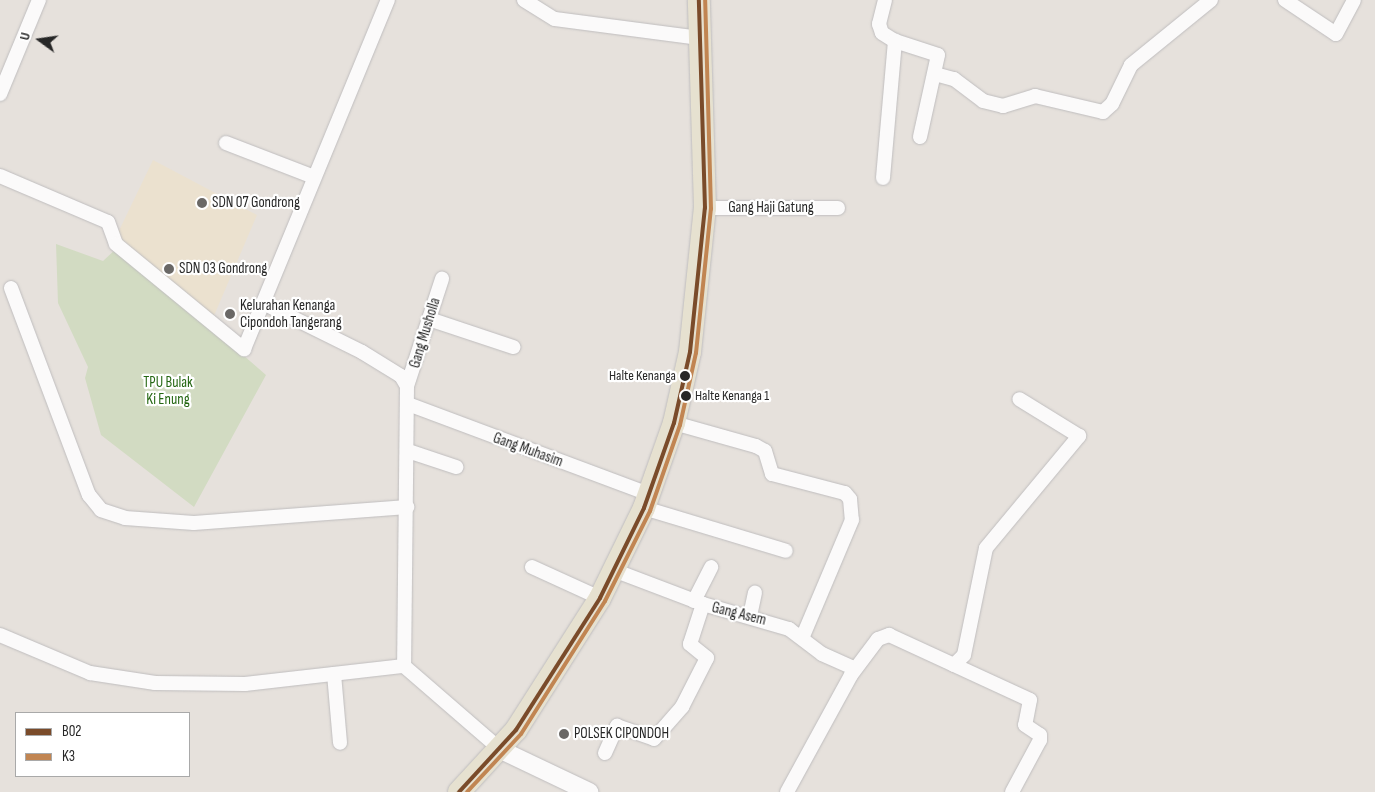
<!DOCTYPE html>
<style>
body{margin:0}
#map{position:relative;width:1375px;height:792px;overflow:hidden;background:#e6e1dc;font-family:"Sofia Sans Condensed",sans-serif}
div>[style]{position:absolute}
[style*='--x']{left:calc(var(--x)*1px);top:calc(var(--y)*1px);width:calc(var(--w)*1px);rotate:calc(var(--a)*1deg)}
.education>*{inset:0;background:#ebe1cf}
.cemetery>*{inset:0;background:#d2dbc2}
.roads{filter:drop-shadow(0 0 1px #bfbdbe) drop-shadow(0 0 1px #bfbdbe)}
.minor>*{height:14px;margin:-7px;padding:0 7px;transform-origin:7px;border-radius:7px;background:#fbfafa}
.tertiary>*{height:18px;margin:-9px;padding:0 9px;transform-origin:9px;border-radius:9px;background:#fbfafa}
.primary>*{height:22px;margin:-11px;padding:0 11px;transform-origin:11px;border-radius:11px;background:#e6e1d0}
.bus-1>*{height:4px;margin:-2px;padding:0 2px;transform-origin:2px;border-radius:2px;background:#7a4b2a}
.bus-2>*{height:4px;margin:-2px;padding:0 2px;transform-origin:2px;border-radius:2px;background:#c18552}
.dots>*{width:14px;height:14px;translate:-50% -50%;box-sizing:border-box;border:2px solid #fff;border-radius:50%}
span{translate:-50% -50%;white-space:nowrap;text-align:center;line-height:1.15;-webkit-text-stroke:4.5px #fff;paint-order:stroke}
.bus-label{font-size:14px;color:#272727}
.right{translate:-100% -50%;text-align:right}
.left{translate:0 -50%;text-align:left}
.poi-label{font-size:15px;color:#272727}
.street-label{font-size:15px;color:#272727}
.park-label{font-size:15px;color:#256713}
.legend{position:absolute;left:15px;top:712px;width:175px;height:65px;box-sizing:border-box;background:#fff;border:1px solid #a9a9a9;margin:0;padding:6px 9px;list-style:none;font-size:15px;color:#272727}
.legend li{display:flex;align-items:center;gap:10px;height:25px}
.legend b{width:25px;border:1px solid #a9a9a9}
.north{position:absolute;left:15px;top:15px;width:50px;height:50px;-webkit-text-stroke:4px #fff;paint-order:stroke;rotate:284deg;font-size:14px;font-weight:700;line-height:20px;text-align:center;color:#272727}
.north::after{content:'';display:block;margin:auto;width:18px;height:22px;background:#272727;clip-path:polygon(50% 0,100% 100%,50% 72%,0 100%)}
</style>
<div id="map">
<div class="education">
<i style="clip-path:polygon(153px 160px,257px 215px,213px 318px,114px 241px)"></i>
</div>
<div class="cemetery">
<i style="clip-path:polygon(56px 244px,103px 261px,118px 247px,266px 375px,194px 507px,101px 435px,85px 378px,88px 367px,58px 303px)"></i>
</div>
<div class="roads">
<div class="minor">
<i style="--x:524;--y:0;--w:36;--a:32"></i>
<i style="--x:555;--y:19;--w:146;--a:7.5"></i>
<i style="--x:885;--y:0;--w:25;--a:104"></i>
<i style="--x:879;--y:24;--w:9;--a:72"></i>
<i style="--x:882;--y:33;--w:15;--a:32"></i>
<i style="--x:895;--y:41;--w:45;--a:18"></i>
<i style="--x:938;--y:55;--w:84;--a:102.4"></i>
<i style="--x:1285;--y:0;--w:61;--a:33.7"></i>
<i style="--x:1336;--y:34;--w:38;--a:-62"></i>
<i style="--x:935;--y:74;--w:20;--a:15"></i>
<i style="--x:954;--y:79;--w:36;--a:37"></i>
<i style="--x:983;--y:101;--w:21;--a:14"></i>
<i style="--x:1003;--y:106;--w:34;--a:-17"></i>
<i style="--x:1035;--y:96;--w:70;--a:13.2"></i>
<i style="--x:1103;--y:112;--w:12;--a:-42"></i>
<i style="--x:1112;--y:104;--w:43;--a:-64"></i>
<i style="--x:1131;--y:65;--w:103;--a:-39.1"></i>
<i style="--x:0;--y:94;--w:102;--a:-67.5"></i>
<i style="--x:226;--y:143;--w:94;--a:21.1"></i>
<i style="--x:0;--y:176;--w:117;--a:23.1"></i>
<i style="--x:108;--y:222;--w:23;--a:70"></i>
<i style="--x:116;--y:244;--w:166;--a:39.4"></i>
<i style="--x:244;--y:349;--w:378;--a:-67.6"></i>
<i style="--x:883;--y:178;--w:138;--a:-85"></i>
<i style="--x:705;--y:208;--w:133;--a:0"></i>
<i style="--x:11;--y:288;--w:221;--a:69.4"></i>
<i style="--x:89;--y:495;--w:19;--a:51"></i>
<i style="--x:101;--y:510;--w:25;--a:18"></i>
<i style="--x:125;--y:518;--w:69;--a:4.1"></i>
<i style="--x:194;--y:523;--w:214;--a:-4.3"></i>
<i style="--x:263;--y:303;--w:110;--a:26.3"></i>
<i style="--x:362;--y:352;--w:46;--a:31.6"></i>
<i style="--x:401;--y:376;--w:12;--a:59"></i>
<i style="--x:407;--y:386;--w:280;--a:90.6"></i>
<i style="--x:429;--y:319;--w:89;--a:18.4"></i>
<i style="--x:407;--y:386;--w:113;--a:-71.9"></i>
<i style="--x:408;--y:404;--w:257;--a:20.5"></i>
<i style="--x:674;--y:423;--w:85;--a:15.7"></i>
<i style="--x:756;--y:446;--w:10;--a:29"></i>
<i style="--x:765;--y:451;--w:24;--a:73"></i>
<i style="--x:772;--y:474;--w:75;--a:14.6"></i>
<i style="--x:845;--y:493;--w:8;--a:50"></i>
<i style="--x:850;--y:499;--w:21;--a:85"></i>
<i style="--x:852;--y:520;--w:126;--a:112.9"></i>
<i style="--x:408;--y:451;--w:51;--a:18.4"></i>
<i style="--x:644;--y:508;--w:148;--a:16.8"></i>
<i style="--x:532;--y:567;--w:75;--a:24.5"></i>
<i style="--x:616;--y:571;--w:93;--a:20.8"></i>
<i style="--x:703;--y:604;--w:90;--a:16.2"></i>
<i style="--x:789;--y:629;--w:41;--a:37.1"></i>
<i style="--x:822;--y:654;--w:36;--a:24"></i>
<i style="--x:694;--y:601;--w:38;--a:-63"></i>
<i style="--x:750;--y:616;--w:24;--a:-78"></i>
<i style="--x:0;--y:635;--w:98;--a:22.9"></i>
<i style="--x:90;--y:673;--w:66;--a:8.7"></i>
<i style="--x:155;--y:683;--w:90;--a:0.6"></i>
<i style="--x:245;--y:684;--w:160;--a:-6.5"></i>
<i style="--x:404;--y:666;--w:128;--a:40.9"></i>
<i style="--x:954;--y:665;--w:14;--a:-45"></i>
<i style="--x:964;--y:655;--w:109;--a:-78.4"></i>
<i style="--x:986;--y:548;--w:146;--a:-50.3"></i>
<i style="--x:1079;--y:436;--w:70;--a:-148.3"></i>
<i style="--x:334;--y:674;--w:69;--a:85"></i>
<i style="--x:605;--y:753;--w:30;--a:-66"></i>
<i style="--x:617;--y:726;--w:39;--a:19"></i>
<i style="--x:654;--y:739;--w:43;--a:-48.8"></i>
<i style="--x:682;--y:707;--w:55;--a:-63"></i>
<i style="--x:707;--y:658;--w:22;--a:-141"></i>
<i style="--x:690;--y:644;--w:42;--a:-72"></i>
<i style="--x:787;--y:792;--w:133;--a:-61.3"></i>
<i style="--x:851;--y:675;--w:45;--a:-53.1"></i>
<i style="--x:878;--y:639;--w:12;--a:-20"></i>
<i style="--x:889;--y:635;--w:155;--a:24.7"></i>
<i style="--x:1030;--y:700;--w:25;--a:101"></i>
<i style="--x:1025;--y:725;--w:18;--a:34"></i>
<i style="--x:1040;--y:735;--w:5;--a:90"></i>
<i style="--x:1040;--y:740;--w:59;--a:118.3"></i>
</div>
<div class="tertiary">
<i style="--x:501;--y:750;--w:98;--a:25.5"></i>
</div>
<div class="primary">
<i style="--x:459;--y:792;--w:84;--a:-47.4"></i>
<i style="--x:516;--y:730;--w:156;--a:-57.5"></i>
<i style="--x:600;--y:598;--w:100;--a:-63.9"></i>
<i style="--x:644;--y:508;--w:90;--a:-70.6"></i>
<i style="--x:674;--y:423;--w:73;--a:-77.3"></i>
<i style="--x:690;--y:352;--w:145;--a:-84.1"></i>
<i style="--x:705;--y:208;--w:208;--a:-91.7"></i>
</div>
</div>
<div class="bus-1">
<i style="--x:459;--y:792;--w:84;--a:-47.4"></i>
<i style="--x:516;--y:730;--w:156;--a:-57.5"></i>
<i style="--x:600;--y:598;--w:100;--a:-63.9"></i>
<i style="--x:644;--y:508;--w:90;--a:-70.6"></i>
<i style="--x:674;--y:423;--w:73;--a:-77.3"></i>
<i style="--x:690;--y:352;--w:145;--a:-84.1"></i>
<i style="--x:705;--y:208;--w:208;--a:-91.7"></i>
</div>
<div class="bus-2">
<i style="--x:467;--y:792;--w:79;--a:-47"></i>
<i style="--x:521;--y:734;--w:157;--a:-57.7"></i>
<i style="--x:605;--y:601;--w:101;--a:-63.4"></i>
<i style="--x:650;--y:511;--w:91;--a:-70.8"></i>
<i style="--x:680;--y:425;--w:74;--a:-77.5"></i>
<i style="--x:696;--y:353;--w:145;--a:-84.1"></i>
<i style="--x:711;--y:209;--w:209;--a:-91.6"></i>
</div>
<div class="dots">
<i style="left:202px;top:203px;background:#6a6866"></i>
<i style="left:169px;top:269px;background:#6a6866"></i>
<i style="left:230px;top:314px;background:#6a6866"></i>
<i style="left:685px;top:376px;background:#272727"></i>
<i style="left:686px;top:396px;background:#272727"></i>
<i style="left:564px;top:734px;background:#6a6866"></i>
</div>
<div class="bus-label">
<span class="right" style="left:676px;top:376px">Halte Kenanga</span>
<span class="left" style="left:695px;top:396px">Halte Kenanga 1</span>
</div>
<div class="poi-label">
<span class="left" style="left:212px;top:203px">SDN 07 Gondrong</span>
<span class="left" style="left:179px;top:269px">SDN 03 Gondrong</span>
<span class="left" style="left:240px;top:314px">Kelurahan Kenanga<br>Cipondoh Tangerang</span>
<span class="left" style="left:574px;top:734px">POLSEK CIPONDOH</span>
</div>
<div class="street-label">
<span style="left:771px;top:208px">Gang Haji Gatung</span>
<span style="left:425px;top:333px;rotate:-73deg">Gang Musholla</span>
<span style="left:528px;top:450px;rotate:20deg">Gang Muhasim</span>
<span style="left:739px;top:614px;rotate:14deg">Gang Asem</span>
</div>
<div class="park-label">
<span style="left:168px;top:391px">TPU Bulak<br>Ki Enung</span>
</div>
<ul class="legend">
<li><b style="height:6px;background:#7a4b2a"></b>B02</li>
<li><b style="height:6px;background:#c18552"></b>K3</li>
</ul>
<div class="north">U</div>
</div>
